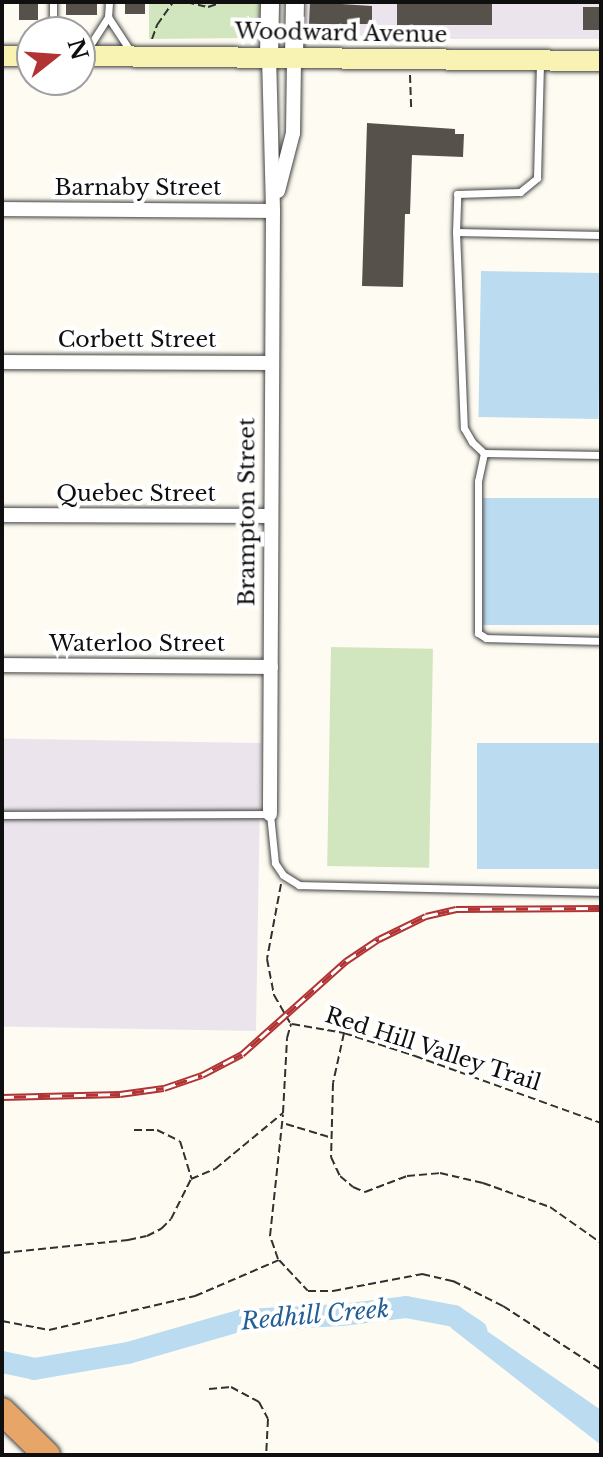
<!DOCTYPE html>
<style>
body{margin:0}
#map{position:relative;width:603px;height:1457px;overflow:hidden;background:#fefcf2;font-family:"Libre Baskerville",serif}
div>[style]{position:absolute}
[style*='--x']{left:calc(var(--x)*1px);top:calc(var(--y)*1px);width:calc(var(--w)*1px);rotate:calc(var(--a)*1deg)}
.industrial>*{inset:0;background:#ece4ec;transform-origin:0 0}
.green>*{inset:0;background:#d1e6be;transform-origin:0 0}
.water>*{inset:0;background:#bbdbf1;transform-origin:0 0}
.river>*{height:22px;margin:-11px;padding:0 11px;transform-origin:11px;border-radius:11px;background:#bbdbf1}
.building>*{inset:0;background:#57514c;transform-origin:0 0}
.path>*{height:2px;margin-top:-1px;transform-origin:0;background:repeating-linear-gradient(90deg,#313131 0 8px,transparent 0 12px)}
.roads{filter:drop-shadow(0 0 2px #424242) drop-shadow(0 0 2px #424242)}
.service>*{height:7px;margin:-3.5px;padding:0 3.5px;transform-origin:3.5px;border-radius:3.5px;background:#fff}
.minor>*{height:14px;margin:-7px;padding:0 7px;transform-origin:7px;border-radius:7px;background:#fff}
.tertiary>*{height:18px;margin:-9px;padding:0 9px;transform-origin:9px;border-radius:9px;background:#fff}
.secondary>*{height:20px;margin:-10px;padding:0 10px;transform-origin:10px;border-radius:10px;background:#f8f3b3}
.motorway>*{height:26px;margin:-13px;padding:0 13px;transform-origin:13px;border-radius:13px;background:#e7a667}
.rail>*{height:7px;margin-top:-3.5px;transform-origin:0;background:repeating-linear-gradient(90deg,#fff 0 12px,#b23334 0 24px);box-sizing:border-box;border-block:2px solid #b23334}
span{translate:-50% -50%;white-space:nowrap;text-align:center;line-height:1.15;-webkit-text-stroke:8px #fff;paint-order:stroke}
.street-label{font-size:22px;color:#0f0f0f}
.water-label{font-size:24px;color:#235f96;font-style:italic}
.frame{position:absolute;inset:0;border:4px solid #0f0f0f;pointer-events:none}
.north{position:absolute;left:16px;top:16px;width:80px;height:80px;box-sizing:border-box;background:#fff;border:2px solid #9f9f9f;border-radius:50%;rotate:73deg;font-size:22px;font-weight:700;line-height:32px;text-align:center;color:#0f0f0f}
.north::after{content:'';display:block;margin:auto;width:28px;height:36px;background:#b23334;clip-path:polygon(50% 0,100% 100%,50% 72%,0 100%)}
</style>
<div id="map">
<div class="industrial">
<i style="left:306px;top:2px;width:295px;height:37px"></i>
<i style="left:261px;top:743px;width:288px;height:259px;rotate:91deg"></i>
</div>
<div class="green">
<i style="clip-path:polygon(149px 2px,262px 2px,262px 31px,253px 38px,149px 39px)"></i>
<i style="left:331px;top:647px;width:102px;height:219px;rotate:1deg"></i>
</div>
<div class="water">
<i style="left:481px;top:271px;width:120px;height:146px;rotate:1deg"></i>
<i style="left:601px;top:498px;width:127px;height:118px;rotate:90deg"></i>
<i style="left:477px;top:743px;width:124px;height:126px"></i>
<i style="clip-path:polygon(455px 1309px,601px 1410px,601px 1445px,451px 1328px)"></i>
</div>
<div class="river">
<i style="--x:2;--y:1362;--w:33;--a:12"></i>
<i style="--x:34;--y:1369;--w:95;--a:-9.7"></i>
<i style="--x:128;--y:1353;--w:119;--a:-16.1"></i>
<i style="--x:242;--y:1320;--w:100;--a:-2.9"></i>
<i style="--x:342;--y:1315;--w:64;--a:-7.1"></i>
<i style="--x:406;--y:1307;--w:49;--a:10.6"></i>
<i style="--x:454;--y:1316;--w:27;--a:34"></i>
</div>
<div class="building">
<i style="left:19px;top:2px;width:19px;height:18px"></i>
<i style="left:66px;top:2px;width:31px;height:13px"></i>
<i style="left:125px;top:2px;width:20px;height:12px"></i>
<i style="clip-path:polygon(310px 2px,372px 6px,372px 24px,309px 24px)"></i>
<i style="left:397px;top:2px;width:95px;height:23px"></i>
<i style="left:583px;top:7px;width:18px;height:23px"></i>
<i style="clip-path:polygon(367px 123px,455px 129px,455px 134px,464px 134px,463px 157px,412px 155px,410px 214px,405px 214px,403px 287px,362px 286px)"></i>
</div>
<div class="path">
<i style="--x:186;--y:2;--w:23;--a:13"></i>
<i style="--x:208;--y:7;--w:16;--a:-18"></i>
<i style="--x:152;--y:39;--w:15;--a:-70"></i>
<i style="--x:157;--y:25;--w:28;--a:-55"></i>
<i style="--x:410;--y:75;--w:36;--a:88"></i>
<i style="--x:281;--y:884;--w:76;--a:100.6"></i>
<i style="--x:267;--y:959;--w:37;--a:79"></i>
<i style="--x:274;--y:995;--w:32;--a:60"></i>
<i style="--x:292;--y:1024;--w:53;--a:9.8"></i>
<i style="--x:344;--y:1033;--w:75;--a:17.9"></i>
<i style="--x:415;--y:1056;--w:198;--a:19.8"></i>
<i style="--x:344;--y:1033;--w:51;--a:102.4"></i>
<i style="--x:333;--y:1083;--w:74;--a:91.5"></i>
<i style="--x:331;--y:1157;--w:21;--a:65"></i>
<i style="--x:340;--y:1176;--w:17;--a:40"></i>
<i style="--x:353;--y:1187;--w:13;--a:23"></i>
<i style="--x:365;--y:1192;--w:45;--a:-20.9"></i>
<i style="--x:407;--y:1176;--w:33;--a:-5"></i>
<i style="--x:440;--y:1173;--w:44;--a:13.1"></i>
<i style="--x:483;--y:1183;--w:71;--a:19.7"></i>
<i style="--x:550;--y:1207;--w:62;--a:35.2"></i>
<i style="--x:286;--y:1124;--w:45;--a:16.8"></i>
<i style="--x:134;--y:1130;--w:23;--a:0"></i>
<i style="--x:157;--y:1130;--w:25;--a:26"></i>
<i style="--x:180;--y:1141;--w:39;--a:73"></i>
<i style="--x:2;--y:1253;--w:127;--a:-5.9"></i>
<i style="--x:128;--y:1240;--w:19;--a:-12"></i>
<i style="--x:147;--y:1236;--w:16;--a:-27"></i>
<i style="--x:161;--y:1229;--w:14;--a:-45"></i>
<i style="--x:171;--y:1219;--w:45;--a:-63.4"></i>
<i style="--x:191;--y:1179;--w:26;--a:-23"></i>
<i style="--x:215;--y:1169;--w:88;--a:-39.5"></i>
<i style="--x:283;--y:1113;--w:75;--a:-86.9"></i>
<i style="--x:287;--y:1038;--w:15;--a:-74"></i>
<i style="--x:278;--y:1259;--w:24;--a:-109"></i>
<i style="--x:270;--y:1236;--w:122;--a:-83.9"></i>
<i style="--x:2;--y:1321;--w:48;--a:10.8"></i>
<i style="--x:49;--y:1330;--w:150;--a:-13.1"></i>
<i style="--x:195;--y:1296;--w:91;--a:-23.2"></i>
<i style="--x:279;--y:1260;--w:42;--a:46.9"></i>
<i style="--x:308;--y:1291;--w:25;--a:0"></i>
<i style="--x:333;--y:1291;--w:91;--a:-10.8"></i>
<i style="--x:422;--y:1274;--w:32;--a:13"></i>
<i style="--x:453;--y:1281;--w:56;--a:26.6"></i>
<i style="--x:503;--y:1306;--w:117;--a:33.1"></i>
<i style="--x:209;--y:1389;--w:22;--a:-5"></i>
<i style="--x:231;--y:1387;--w:32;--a:28"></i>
<i style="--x:259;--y:1402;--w:19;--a:62"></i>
<i style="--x:268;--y:1419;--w:36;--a:93"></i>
</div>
<div class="roads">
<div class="service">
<i style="--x:108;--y:17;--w:42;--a:56.7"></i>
<i style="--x:53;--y:32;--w:30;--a:-90"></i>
<i style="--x:85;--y:53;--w:43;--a:-57.4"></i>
<i style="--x:108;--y:17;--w:15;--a:-86"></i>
<i style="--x:456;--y:232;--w:38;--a:-88"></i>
<i style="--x:457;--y:194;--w:63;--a:-1.8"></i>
<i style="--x:520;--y:192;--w:22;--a:-39"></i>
<i style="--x:537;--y:178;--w:116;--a:-88.5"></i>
<i style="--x:601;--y:235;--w:145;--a:-178.8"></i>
<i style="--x:456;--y:232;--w:196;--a:87.7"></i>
<i style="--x:464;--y:428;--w:16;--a:60"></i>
<i style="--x:472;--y:442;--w:16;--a:43"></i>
<i style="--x:484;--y:453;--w:117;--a:1"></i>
<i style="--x:484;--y:453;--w:29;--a:102"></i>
<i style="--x:478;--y:481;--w:152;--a:90"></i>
<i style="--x:478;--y:633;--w:9;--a:32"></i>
<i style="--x:486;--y:638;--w:115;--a:1.5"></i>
<i style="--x:2;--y:815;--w:268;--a:-0.2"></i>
<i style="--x:270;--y:814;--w:49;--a:84.2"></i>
<i style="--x:275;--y:863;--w:14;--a:56"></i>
<i style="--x:283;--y:875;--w:19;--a:32"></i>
<i style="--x:299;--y:885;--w:302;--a:1.3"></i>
</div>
<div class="minor">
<i style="--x:269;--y:56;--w:155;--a:88.5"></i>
<i style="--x:273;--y:211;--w:603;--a:90.29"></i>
<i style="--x:278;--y:191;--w:60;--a:-75.5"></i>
<i style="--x:293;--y:133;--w:76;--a:-89.2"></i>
<i style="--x:2;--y:209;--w:271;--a:0.4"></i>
<i style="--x:2;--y:362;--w:269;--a:0.2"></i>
<i style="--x:2;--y:515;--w:269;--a:0.2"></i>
<i style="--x:2;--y:665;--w:269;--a:0.4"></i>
</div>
<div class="tertiary">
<i style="--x:269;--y:56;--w:54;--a:-88.9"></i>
<i style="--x:294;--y:57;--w:55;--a:-89"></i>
</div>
<div class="secondary">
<i style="--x:2;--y:56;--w:30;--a:0"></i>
<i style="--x:80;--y:56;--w:521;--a:0.55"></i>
</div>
<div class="motorway">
<i style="--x:2;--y:1411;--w:63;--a:44.4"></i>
</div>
</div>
<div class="rail">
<i style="--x:2;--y:1097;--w:118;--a:-1.5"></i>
<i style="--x:120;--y:1094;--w:44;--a:-7.8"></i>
<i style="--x:164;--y:1088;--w:40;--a:-18.9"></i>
<i style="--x:202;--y:1075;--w:45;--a:-27.7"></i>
<i style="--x:242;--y:1054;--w:140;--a:-41.8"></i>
<i style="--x:346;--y:961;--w:40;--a:-34"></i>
<i style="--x:379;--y:939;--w:52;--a:-26.1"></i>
<i style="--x:426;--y:916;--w:31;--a:-13"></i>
<i style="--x:456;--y:909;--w:145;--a:-0.4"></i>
</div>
<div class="street-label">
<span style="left:341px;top:33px;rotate:1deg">Woodward Avenue</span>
<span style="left:138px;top:188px">Barnaby Street</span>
<span style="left:137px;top:340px">Corbett Street</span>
<span style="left:136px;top:494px">Quebec Street</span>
<span style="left:247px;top:512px;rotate:-90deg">Brampton Street</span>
<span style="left:137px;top:644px">Waterloo Street</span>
<span style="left:433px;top:1049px;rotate:18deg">Red Hill Valley Trail</span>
</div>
<div class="water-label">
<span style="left:315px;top:1315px;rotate:-5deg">Redhill Creek</span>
</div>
<div class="frame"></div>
<div class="north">N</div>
</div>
